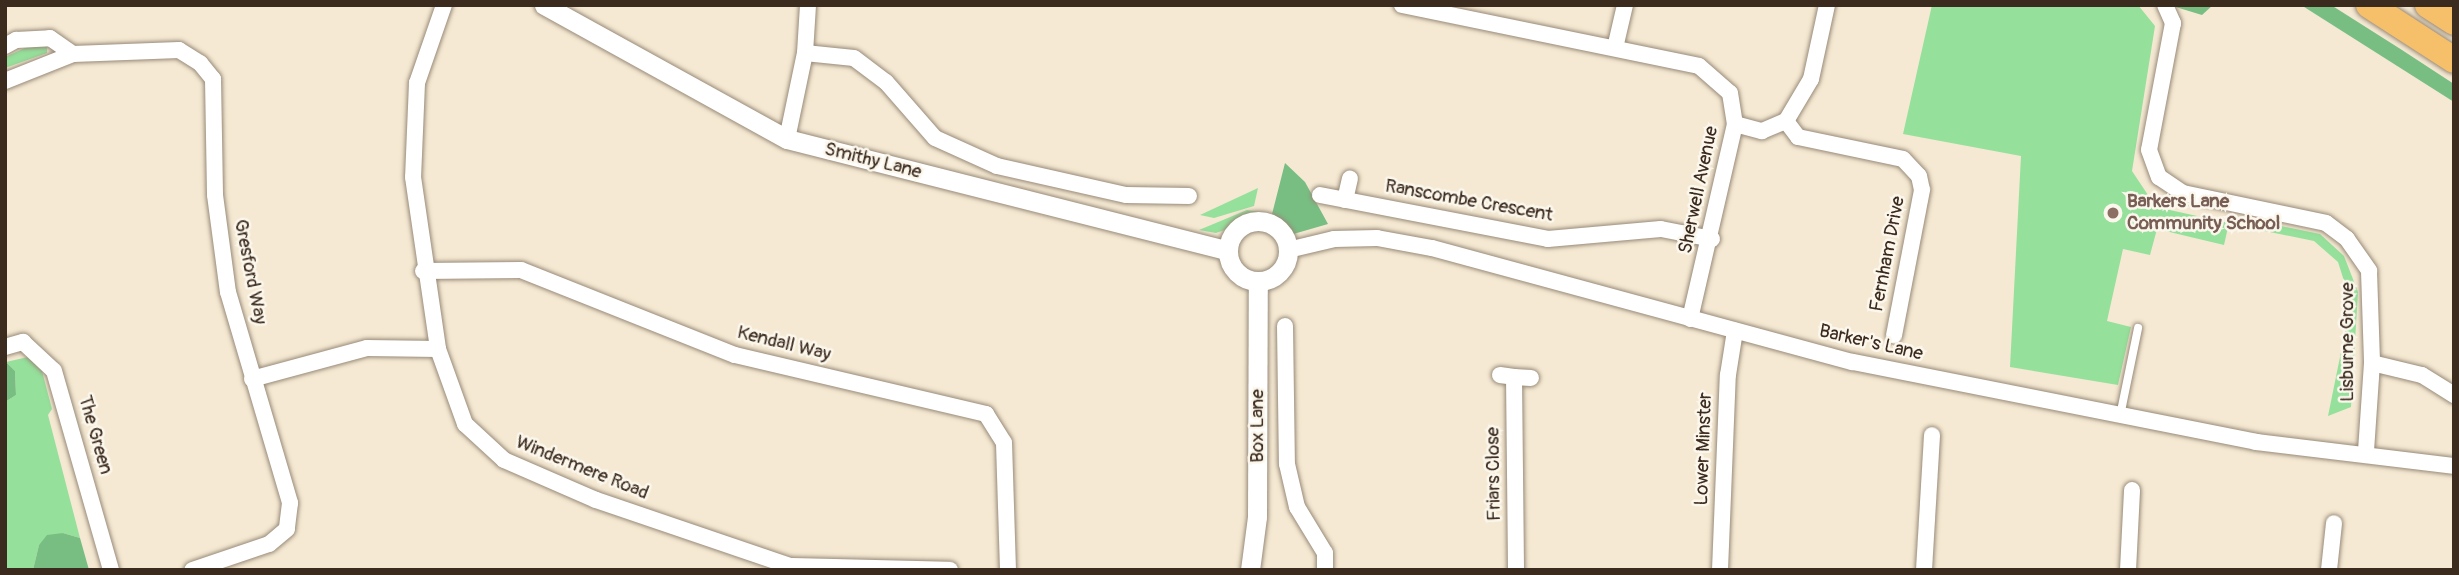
<!DOCTYPE html>
<style>
body{margin:0}
#map{position:relative;width:2459px;height:575px;overflow:hidden;background:#f5e9d3;font-family:Pangolin,sans-serif}
div>[style]{position:absolute}
[style*='--x']{left:calc(var(--x)*1px);top:calc(var(--y)*1px);width:calc(var(--w)*1px);rotate:calc(var(--a)*1deg)}
.green>*{inset:0;background:#95e09b}
.forest>*{inset:0;background:#78be83}
.roads{filter:drop-shadow(0 0 2px #988a78) drop-shadow(0 0 2px #988a78)}
.service>*{height:8px;margin:-4px;padding:0 4px;transform-origin:4px;border-radius:4px;background:#fff}
.minor>*{height:16px;margin:-8px;padding:0 8px;transform-origin:8px;border-radius:8px;background:#fff}
.tertiary>*{height:19px;margin:-9.5px;padding:0 9.5px;transform-origin:9.5px;border-radius:9.5px;background:#fff}
.tertiary>.ring{margin:-9.5px;padding:0;box-sizing:content-box;background:none;border:19px solid #fff;border-radius:50%}
.trunk>*{height:26px;margin:-13px;padding:0 13px;transform-origin:13px;border-radius:13px;background:#f6c06b}
.dots>*{width:19px;height:19px;translate:-50% -50%;box-sizing:border-box;border:4px solid #fbf7ec;border-radius:50%}
span{translate:-50% -50%;white-space:nowrap;text-align:center;line-height:1.15;-webkit-text-stroke:5px #fbf7ec;paint-order:stroke}
.street-label{font-size:19px;color:#3b2a1e}
.education-label{font-size:19px;color:#785e54;font-weight:700}
.left{translate:0 -50%;text-align:left}
.frame{position:absolute;inset:0;border:7px solid #3b2a1e;pointer-events:none}
</style>
<div id="map">
<div class="green">
<i style="clip-path:polygon(1932px 5px,2138px 5px,2155px 26px,2132px 171px,2156px 207px,2229px 223px,2224px 245px,2157px 229px,2150px 255px,2123px 249px,2107px 321px,2131px 327px,2118px 385px,2010px 367px,2021px 156px,1903px 134px)"></i>
<i style="clip-path:polygon(34px 44px,47px 46px,47px 53px,5px 68px,5px 57px)"></i>
<i style="clip-path:polygon(1258px 188px,1254px 206px,1214px 218px,1200px 215px)"></i>
<i style="clip-path:polygon(1247px 210px,1260px 212px,1258px 218px,1216px 233px,1199px 230px)"></i>
<i style="clip-path:polygon(2262px 222px,2320px 234px,2344px 256px,2358px 292px,2351px 407px,2328px 416px,2351px 303px,2338px 262px,2314px 241px,2260px 230px)"></i>
<i style="clip-path:polygon(28px 357px,42px 371px,52px 409px,48px 415px,80px 538px,63px 533px,39px 545px,33px 570px,5px 570px,5px 402px,16px 395px,15px 371px,6px 362px)"></i>
</div>
<div class="forest">
<i style="clip-path:polygon(2169px 5px,2213px 5px,2202px 15px)"></i>
<i style="clip-path:polygon(2301px 5px,2331px 5px,2402px 50px,2454px 84px,2454px 102px)"></i>
<i style="clip-path:polygon(1285px 163px,1305px 182px,1328px 224px,1290px 235px,1285px 224px,1271px 218px)"></i>
<i style="clip-path:polygon(6px 362px,15px 371px,16px 395px,5px 402px)"></i>
<i style="clip-path:polygon(63px 533px,80px 538px,89px 570px,33px 570px,39px 545px,47px 535px)"></i>
</div>
<div class="roads">
<div class="service">
<i style="--x:2120;--y:416;--w:90;--a:-78.4"></i>
</div>
<div class="minor">
<i style="--x:444;--y:5;--w:83;--a:109.1"></i>
<i style="--x:417;--y:83;--w:94;--a:92.4"></i>
<i style="--x:413;--y:177;--w:174;--a:81.7"></i>
<i style="--x:438;--y:349;--w:80;--a:70.2"></i>
<i style="--x:465;--y:424;--w:53;--a:42.7"></i>
<i style="--x:504;--y:460;--w:100;--a:23.5"></i>
<i style="--x:596;--y:500;--w:205;--a:18.8"></i>
<i style="--x:790;--y:566;--w:160;--a:1.4"></i>
<i style="--x:1402;--y:5;--w:303;--a:11.6"></i>
<i style="--x:1699;--y:66;--w:41;--a:41.1"></i>
<i style="--x:1730;--y:93;--w:31;--a:81"></i>
<i style="--x:1735;--y:124;--w:200;--a:103"></i>
<i style="--x:2165;--y:5;--w:20;--a:66"></i>
<i style="--x:2173;--y:23;--w:129;--a:100.7"></i>
<i style="--x:2149;--y:150;--w:29;--a:70"></i>
<i style="--x:2159;--y:177;--w:29;--a:34"></i>
<i style="--x:2183;--y:193;--w:146;--a:11.8"></i>
<i style="--x:2326;--y:223;--w:26;--a:37"></i>
<i style="--x:2347;--y:239;--w:39;--a:55"></i>
<i style="--x:2369;--y:271;--w:92;--a:88.1"></i>
<i style="--x:2372;--y:363;--w:89;--a:93.9"></i>
<i style="--x:5;--y:46;--w:13;--a:-29"></i>
<i style="--x:16;--y:40;--w:34;--a:-3"></i>
<i style="--x:50;--y:38;--w:28;--a:35"></i>
<i style="--x:1615;--y:48;--w:44;--a:-76.9"></i>
<i style="--x:805;--y:53;--w:49;--a:5.8"></i>
<i style="--x:854;--y:58;--w:40;--a:37"></i>
<i style="--x:886;--y:82;--w:74;--a:48.8"></i>
<i style="--x:935;--y:138;--w:68;--a:24.3"></i>
<i style="--x:997;--y:166;--w:132;--a:12.7"></i>
<i style="--x:1126;--y:195;--w:63;--a:0.9"></i>
<i style="--x:5;--y:81;--w:73;--a:-21.7"></i>
<i style="--x:73;--y:54;--w:106;--a:-2.2"></i>
<i style="--x:179;--y:50;--w:25;--a:32"></i>
<i style="--x:200;--y:63;--w:21;--a:51"></i>
<i style="--x:213;--y:79;--w:116;--a:89"></i>
<i style="--x:215;--y:195;--w:98;--a:82.4"></i>
<i style="--x:228;--y:292;--w:220;--a:73.6"></i>
<i style="--x:290;--y:503;--w:26;--a:97"></i>
<i style="--x:287;--y:529;--w:23;--a:140"></i>
<i style="--x:269;--y:544;--w:81;--a:161.3"></i>
<i style="--x:1786;--y:121;--w:49;--a:-59.2"></i>
<i style="--x:1811;--y:79;--w:76;--a:-77.8"></i>
<i style="--x:1735;--y:124;--w:28;--a:15"></i>
<i style="--x:1762;--y:131;--w:26;--a:-23"></i>
<i style="--x:1786;--y:121;--w:20;--a:53"></i>
<i style="--x:1798;--y:137;--w:107;--a:11.8"></i>
<i style="--x:1903;--y:159;--w:23;--a:47"></i>
<i style="--x:1919;--y:176;--w:14;--a:78"></i>
<i style="--x:1922;--y:190;--w:148;--a:100.9"></i>
<i style="--x:787;--y:139;--w:88;--a:-78.2"></i>
<i style="--x:805;--y:53;--w:48;--a:-86.4"></i>
<i style="--x:1320;--y:195;--w:232;--a:10.9"></i>
<i style="--x:1548;--y:239;--w:113;--a:-5.1"></i>
<i style="--x:1661;--y:229;--w:52;--a:11.1"></i>
<i style="--x:1345;--y:200;--w:22;--a:-77"></i>
<i style="--x:1288;--y:250;--w:47;--a:-13.4"></i>
<i style="--x:1334;--y:239;--w:43;--a:-1.3"></i>
<i style="--x:1377;--y:238;--w:56;--a:10.3"></i>
<i style="--x:1432;--y:248;--w:436;--a:15.2"></i>
<i style="--x:1853;--y:362;--w:411;--a:11.2"></i>
<i style="--x:2256;--y:442;--w:199;--a:6.9"></i>
<i style="--x:423;--y:271;--w:98;--a:-0.6"></i>
<i style="--x:521;--y:270;--w:230;--a:21.7"></i>
<i style="--x:735;--y:355;--w:258;--a:13.2"></i>
<i style="--x:986;--y:414;--w:34;--a:58"></i>
<i style="--x:1004;--y:443;--w:127;--a:88.2"></i>
<i style="--x:1285;--y:326;--w:138;--a:89.2"></i>
<i style="--x:1287;--y:464;--w:44;--a:76.9"></i>
<i style="--x:1297;--y:507;--w:54;--a:58.7"></i>
<i style="--x:1325;--y:553;--w:17;--a:90"></i>
<i style="--x:5;--y:347;--w:19;--a:-16"></i>
<i style="--x:23;--y:342;--w:42;--a:43.1"></i>
<i style="--x:54;--y:371;--w:207;--a:74"></i>
<i style="--x:2372;--y:363;--w:51;--a:13.5"></i>
<i style="--x:2422;--y:375;--w:38;--a:32"></i>
<i style="--x:1500;--y:375;--w:14;--a:8"></i>
<i style="--x:1514;--y:377;--w:193;--a:89.4"></i>
<i style="--x:1514;--y:377;--w:17;--a:3"></i>
<i style="--x:252;--y:379;--w:119;--a:-15.1"></i>
<i style="--x:367;--y:348;--w:71;--a:0.8"></i>
<i style="--x:1720;--y:570;--w:195;--a:-87.7"></i>
<i style="--x:1728;--y:375;--w:45;--a:-81"></i>
<i style="--x:1924;--y:570;--w:135;--a:-86.6"></i>
<i style="--x:2128;--y:570;--w:80;--a:-87.1"></i>
<i style="--x:2329;--y:570;--w:47;--a:-83.9"></i>
</div>
<div class="tertiary">
<i style="--x:544;--y:5;--w:277;--a:28.9"></i>
<i style="--x:787;--y:139;--w:454;--a:14.2"></i>
<i class="ring" style="left:1228px;top:221px;width:41px;height:41px"></i>
<i style="--x:1250;--y:570;--w:53;--a:-82.5"></i>
<i style="--x:1257;--y:517;--w:236;--a:-89.8"></i>
</div>
<div class="trunk">
<i style="--x:2369;--y:5;--w:101;--a:32.9"></i>
<i style="--x:2428;--y:5;--w:31;--a:33"></i>
</div>
</div>
<div class="dots">
<i style="left:2113px;top:213px;background:#8d6e63"></i>
</div>
<div class="street-label">
<span style="left:873px;top:161px;rotate:14deg">Smithy Lane</span>
<span style="left:1699px;top:190px;rotate:-78deg">Sherwell Avenue</span>
<span style="left:1469px;top:201px;rotate:10deg">Ranscombe Crescent</span>
<span style="left:1888px;top:254px;rotate:-79deg">Fernham Drive</span>
<span style="left:250px;top:272px;rotate:79deg">Gresford Way</span>
<span style="left:2348px;top:342px;rotate:-90deg">Lisburne Grove</span>
<span style="left:1871px;top:343px;rotate:13deg">Barker's Lane</span>
<span style="left:784px;top:344px;rotate:14deg">Kendall Way</span>
<span style="left:1258px;top:426px;rotate:-90deg">Box Lane</span>
<span style="left:95px;top:435px;rotate:74deg">The Green</span>
<span style="left:1704px;top:449px;rotate:-88deg">Lower Minster</span>
<span style="left:582px;top:468px;rotate:22deg">Windermere Road</span>
<span style="left:1494px;top:474px;rotate:-91deg">Friars Close</span>
</div>
<div class="education-label">
<span class="left" style="left:2127px;top:213px">Barkers Lane<br>Community School</span>
</div>
<div class="frame"></div>
</div>
